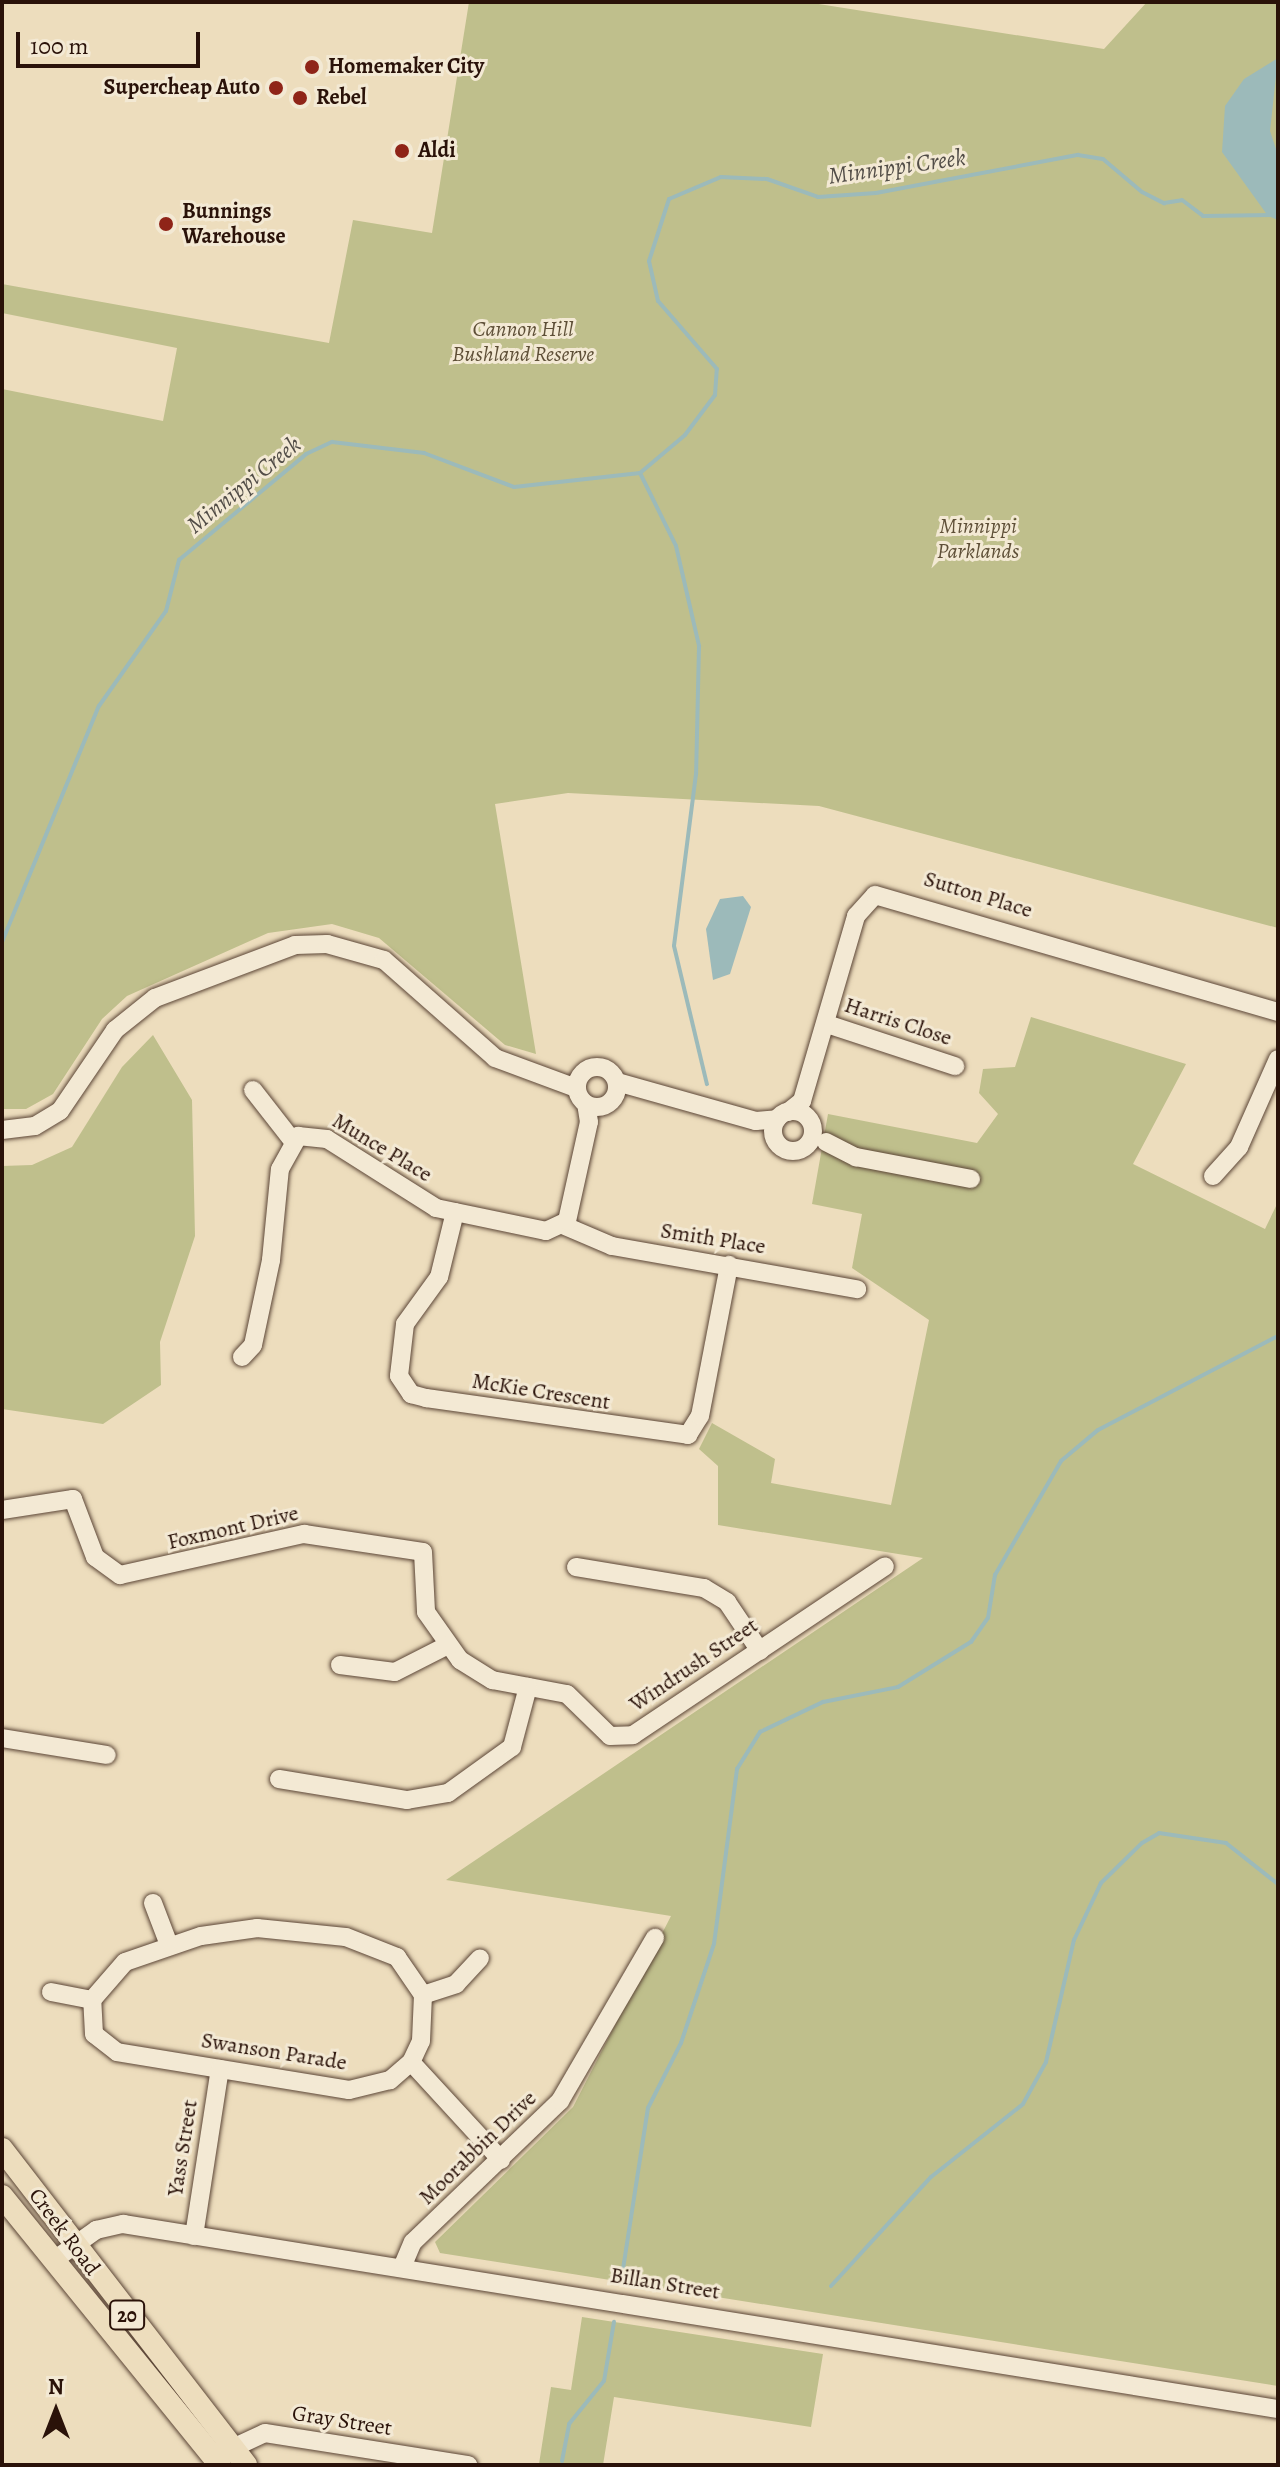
<!DOCTYPE html>
<style>
body{margin:0}
#map{position:relative;width:1280px;height:2467px;overflow:hidden;background:#edddbd;font-family:Alegreya,serif}
div>[style]{position:absolute}
[style*='--x']{left:calc(var(--x)*1px);top:calc(var(--y)*1px);width:calc(var(--w)*1px);rotate:calc(var(--a)*1deg)}
.green>*{inset:0;background:#bfbf8c}
.water>*{inset:0;background:#9cbaba}
.stream>*{height:4px;margin:-2px;padding:0 2px;transform-origin:2px;border-radius:2px;background:#9cbaba}
.roads{filter:drop-shadow(0 0 2px #5b4536) drop-shadow(0 0 2px #5b4536)}
.minor>*{height:18px;margin:-9px;padding:0 9px;transform-origin:9px;border-radius:9px;background:#f3e9d4}
.minor>.ring{margin:-9px;padding:0;box-sizing:content-box;background:none;border:18px solid #f3e9d4;border-radius:50%}
.major>*{height:22px;margin:-11px;padding:0 11px;transform-origin:11px;border-radius:11px;background:#edddbd}
.dots>*{width:22px;height:22px;translate:-50% -50%;box-sizing:border-box;border:4px solid #f3e9d4;border-radius:50%}
span{translate:-50% -50%;white-space:nowrap;text-align:center;line-height:1.15;-webkit-text-stroke:6px #f3e9d4;paint-order:stroke}
.shield-label span{padding:2px 6px;background:#f3e9d4;border:2px solid;border-radius:6px;-webkit-text-stroke-width:0}
.shield-label{font-size:20px;color:#2a1209;font-weight:700}
.poi-label{font-size:22px;color:#2a1209;font-weight:700}
.left{translate:0 -50%;text-align:left}
.right{translate:-100% -50%;text-align:right}
.park-label{font-size:22px;color:#5e4f37;font-style:italic}
.street-label{font-size:22px;color:#2a1209}
.water-label{font-size:24px;color:#524d47;font-style:italic}
.frame{position:absolute;inset:0;border:4px solid #2a1209;pointer-events:none}
.north{position:absolute;left:16px;top:2371px;width:80px;height:80px;-webkit-text-stroke:6px #f3e9d4;paint-order:stroke;rotate:0deg;font-size:22px;font-weight:700;line-height:32px;text-align:center;color:#2a1209}
.north::after{content:'';display:block;margin:auto;width:28px;height:36px;background:#2a1209;clip-path:polygon(50% 0,100% 100%,50% 72%,0 100%)}
.scale{position:absolute;left:16px;top:32px;width:184px;height:36px;box-sizing:border-box;border:4px solid #2a1209;border-top:0;padding-left:10px;font-size:24px;line-height:28px;white-space:nowrap;color:#2a1209;-webkit-text-stroke:6px #f3e9d4;paint-order:stroke}
</style>
<div id="map">
<div class="green">
<i style="clip-path:polygon(469px 2px,806px 2px,1104px 49px,1147px 2px,1278px 2px,1278px 928px,819px 806px,568px 793px,495px 804px,536px 1054px,505px 1045px,379px 938px,332px 924px,268px 933px,127px 996px,102px 1019px,53px 1094px,26px 1109px,2px 1109px,2px 389px,163px 421px,177px 348px,2px 313px,2px 284px,329px 343px,353px 220px,432px 233px)"></i>
<i style="clip-path:polygon(1031px 1017px,1186px 1064px,1133px 1164px,1265px 1229px,1278px 1202px,1278px 2386px,440px 2253px,435px 2242px,573px 2107px,671px 1916px,446px 1880px,923px 1558px,718px 1525px,718px 1466px,699px 1449px,712px 1423px,775px 1459px,771px 1483px,891px 1505px,929px 1320px,852px 1268px,862px 1214px,812px 1204px,828px 1114px,977px 1143px,998px 1114px,979px 1093px,983px 1069px,1015px 1067px)"></i>
<i style="clip-path:polygon(153px 1035px,192px 1100px,195px 1236px,160px 1342px,161px 1385px,103px 1424px,2px 1409px,2px 1166px,32px 1165px,72px 1147px,122px 1067px)"></i>
<i style="clip-path:polygon(582px 2317px,823px 2354px,811px 2427px,614px 2397px,603px 2465px,539px 2464px,551px 2387px,571px 2390px)"></i>
</div>
<div class="water">
<i style="clip-path:polygon(1278px 58px,1270px 131px,1278px 155px,1278px 220px,1268px 216px,1222px 152px,1225px 106px,1244px 79px)"></i>
<i style="clip-path:polygon(743px 896px,751px 907px,730px 974px,713px 980px,706px 929px,720px 899px)"></i>
</div>
<div class="stream">
<i style="--x:640;--y:473;--w:81;--a:63.7"></i>
<i style="--x:676;--y:546;--w:103;--a:77"></i>
<i style="--x:699;--y:646;--w:128;--a:91.3"></i>
<i style="--x:696;--y:774;--w:173;--a:97.3"></i>
<i style="--x:674;--y:946;--w:142;--a:76.6"></i>
<i style="--x:2;--y:942;--w:255;--a:-67.7"></i>
<i style="--x:99;--y:706;--w:116;--a:-54.8"></i>
<i style="--x:166;--y:611;--w:53;--a:-75.7"></i>
<i style="--x:179;--y:560;--w:165;--a:-39.8"></i>
<i style="--x:306;--y:454;--w:29;--a:-25"></i>
<i style="--x:332;--y:442;--w:93;--a:6.8"></i>
<i style="--x:424;--y:453;--w:96;--a:20.7"></i>
<i style="--x:514;--y:487;--w:127;--a:-6.3"></i>
<i style="--x:640;--y:473;--w:59;--a:-40.2"></i>
<i style="--x:685;--y:435;--w:50;--a:-53.1"></i>
<i style="--x:715;--y:395;--w:26;--a:-86"></i>
<i style="--x:717;--y:369;--w:90;--a:-130.9"></i>
<i style="--x:658;--y:301;--w:41;--a:-102.7"></i>
<i style="--x:649;--y:261;--w:65;--a:-72.1"></i>
<i style="--x:669;--y:199;--w:56;--a:-22.9"></i>
<i style="--x:721;--y:177;--w:46;--a:2.5"></i>
<i style="--x:767;--y:179;--w:54;--a:19.4"></i>
<i style="--x:818;--y:197;--w:58;--a:-3.9"></i>
<i style="--x:876;--y:193;--w:206;--a:-10.7"></i>
<i style="--x:1078;--y:155;--w:25;--a:9"></i>
<i style="--x:1103;--y:159;--w:51;--a:40.2"></i>
<i style="--x:1142;--y:192;--w:25;--a:27"></i>
<i style="--x:1164;--y:203;--w:18;--a:-9"></i>
<i style="--x:1182;--y:200;--w:26;--a:37"></i>
<i style="--x:1203;--y:216;--w:75;--a:-0.8"></i>
<i style="--x:621;--y:2282;--w:176;--a:-81.2"></i>
<i style="--x:648;--y:2108;--w:73;--a:-63.1"></i>
<i style="--x:681;--y:2043;--w:104;--a:-71.6"></i>
<i style="--x:714;--y:1944;--w:177;--a:-82.5"></i>
<i style="--x:737;--y:1769;--w:44;--a:-58.1"></i>
<i style="--x:760;--y:1732;--w:70;--a:-25.5"></i>
<i style="--x:823;--y:1702;--w:76;--a:-11.3"></i>
<i style="--x:898;--y:1687;--w:86;--a:-31.7"></i>
<i style="--x:971;--y:1642;--w:29;--a:-55"></i>
<i style="--x:988;--y:1618;--w:44;--a:-80.8"></i>
<i style="--x:995;--y:1575;--w:132;--a:-59.9"></i>
<i style="--x:1061;--y:1461;--w:48;--a:-40"></i>
<i style="--x:1098;--y:1430;--w:203;--a:-27.6"></i>
<i style="--x:831;--y:2286;--w:148;--a:-47.5"></i>
<i style="--x:931;--y:2177;--w:117;--a:-38.4"></i>
<i style="--x:1023;--y:2104;--w:48;--a:-61.3"></i>
<i style="--x:1046;--y:2062;--w:125;--a:-77.1"></i>
<i style="--x:1074;--y:1940;--w:63;--a:-64.7"></i>
<i style="--x:1101;--y:1883;--w:57;--a:-44.3"></i>
<i style="--x:1142;--y:1843;--w:20;--a:-30"></i>
<i style="--x:1159;--y:1833;--w:68;--a:8.5"></i>
<i style="--x:1226;--y:1843;--w:66;--a:38.3"></i>
<i style="--x:562;--y:2461;--w:38;--a:-79"></i>
<i style="--x:569;--y:2424;--w:55;--a:-50.9"></i>
<i style="--x:604;--y:2381;--w:60;--a:-80.4"></i>
</div>
<div class="roads">
<div class="minor">
<i style="--x:827;--y:1024;--w:135;--a:18.2"></i>
<i class="ring" style="left:577px;top:1067px;width:22px;height:22px"></i>
<i style="--x:617;--y:1082;--w:144;--a:15.7"></i>
<i style="--x:756;--y:1121;--w:21;--a:-5"></i>
<i style="--x:253;--y:1090;--w:63;--a:52"></i>
<i class="ring" style="left:773px;top:1111px;width:22px;height:22px"></i>
<i style="--x:788;--y:1112;--w:18;--a:-38"></i>
<i style="--x:802;--y:1101;--w:193;--a:-73.7"></i>
<i style="--x:856;--y:916;--w:28;--a:-48"></i>
<i style="--x:875;--y:895;--w:420;--a:16.2"></i>
<i style="--x:2;--y:1130;--w:33;--a:-7"></i>
<i style="--x:35;--y:1126;--w:29;--a:-31"></i>
<i style="--x:60;--y:1111;--w:98;--a:-55.8"></i>
<i style="--x:115;--y:1030;--w:51;--a:-38.7"></i>
<i style="--x:155;--y:998;--w:150;--a:-20.7"></i>
<i style="--x:295;--y:945;--w:32;--a:-2"></i>
<i style="--x:327;--y:944;--w:59;--a:15.7"></i>
<i style="--x:384;--y:960;--w:148;--a:41.4"></i>
<i style="--x:495;--y:1058;--w:86;--a:20.3"></i>
<i style="--x:826;--y:1142;--w:34;--a:27"></i>
<i style="--x:856;--y:1157;--w:117;--a:10.8"></i>
<i style="--x:1213;--y:1176;--w:39;--a:-48"></i>
<i style="--x:1239;--y:1147;--w:96;--a:-66.1"></i>
<i style="--x:455;--y:1212;--w:67;--a:103.8"></i>
<i style="--x:439;--y:1277;--w:58;--a:125.9"></i>
<i style="--x:405;--y:1324;--w:52;--a:96.6"></i>
<i style="--x:399;--y:1376;--w:22;--a:56"></i>
<i style="--x:411;--y:1394;--w:16;--a:15"></i>
<i style="--x:426;--y:1398;--w:265;--a:8"></i>
<i style="--x:688;--y:1435;--w:22;--a:-58"></i>
<i style="--x:700;--y:1416;--w:154;--a:-79.1"></i>
<i style="--x:565;--y:1226;--w:51;--a:23.1"></i>
<i style="--x:612;--y:1246;--w:249;--a:10"></i>
<i style="--x:242;--y:1357;--w:16;--a:-47"></i>
<i style="--x:253;--y:1345;--w:87;--a:-78"></i>
<i style="--x:271;--y:1260;--w:91;--a:-84.4"></i>
<i style="--x:280;--y:1169;--w:38;--a:-61"></i>
<i style="--x:298;--y:1136;--w:29;--a:6"></i>
<i style="--x:327;--y:1139;--w:129;--a:32.3"></i>
<i style="--x:436;--y:1208;--w:112;--a:11.8"></i>
<i style="--x:546;--y:1231;--w:23;--a:-25"></i>
<i style="--x:567;--y:1221;--w:101;--a:-77.5"></i>
<i style="--x:589;--y:1122;--w:18;--a:-99"></i>
<i style="--x:2;--y:1510;--w:72;--a:-8.8"></i>
<i style="--x:73;--y:1499;--w:62;--a:69.2"></i>
<i style="--x:95;--y:1557;--w:31;--a:36"></i>
<i style="--x:120;--y:1575;--w:189;--a:-12.6"></i>
<i style="--x:304;--y:1534;--w:120;--a:8.6"></i>
<i style="--x:423;--y:1552;--w:60;--a:87.1"></i>
<i style="--x:426;--y:1612;--w:59;--a:54.7"></i>
<i style="--x:460;--y:1660;--w:38;--a:32"></i>
<i style="--x:492;--y:1680;--w:76;--a:10.6"></i>
<i style="--x:567;--y:1694;--w:60;--a:44.3"></i>
<i style="--x:610;--y:1736;--w:23;--a:-2"></i>
<i style="--x:633;--y:1735;--w:303;--a:-33.8"></i>
<i style="--x:576;--y:1567;--w:130;--a:9.3"></i>
<i style="--x:704;--y:1588;--w:27;--a:31"></i>
<i style="--x:727;--y:1602;--w:59;--a:56"></i>
<i style="--x:340;--y:1665;--w:55;--a:7.3"></i>
<i style="--x:395;--y:1672;--w:59;--a:-27"></i>
<i style="--x:2;--y:1738;--w:106;--a:9.2"></i>
<i style="--x:279;--y:1779;--w:130;--a:9.3"></i>
<i style="--x:407;--y:1800;--w:42;--a:-9.7"></i>
<i style="--x:448;--y:1793;--w:79;--a:-35.7"></i>
<i style="--x:512;--y:1747;--w:62;--a:-75.1"></i>
<i style="--x:153;--y:1903;--w:45;--a:69.1"></i>
<i style="--x:257;--y:1928;--w:89;--a:5.8"></i>
<i style="--x:346;--y:1937;--w:55;--a:21.4"></i>
<i style="--x:397;--y:1957;--w:46;--a:55.6"></i>
<i style="--x:423;--y:1995;--w:46;--a:92.5"></i>
<i style="--x:421;--y:2041;--w:23;--a:115"></i>
<i style="--x:411;--y:2062;--w:28;--a:139"></i>
<i style="--x:390;--y:2080;--w:42;--a:166.3"></i>
<i style="--x:349;--y:2090;--w:235;--a:-170.7"></i>
<i style="--x:117;--y:2052;--w:29;--a:-142"></i>
<i style="--x:94;--y:2034;--w:34;--a:-93"></i>
<i style="--x:92;--y:2000;--w:50;--a:-49"></i>
<i style="--x:125;--y:1962;--w:80;--a:-18.9"></i>
<i style="--x:201;--y:1936;--w:57;--a:-8.1"></i>
<i style="--x:51;--y:1992;--w:42;--a:11"></i>
<i style="--x:423;--y:1995;--w:35;--a:-18"></i>
<i style="--x:456;--y:1984;--w:35;--a:-47"></i>
<i style="--x:411;--y:2062;--w:133;--a:47.4"></i>
<i style="--x:194;--y:2236;--w:169;--a:-81.2"></i>
<i style="--x:54;--y:2260;--w:52;--a:-35.5"></i>
<i style="--x:96;--y:2230;--w:28;--a:-13"></i>
<i style="--x:123;--y:2224;--w:1170;--a:9.1"></i>
<i style="--x:403;--y:2265;--w:25;--a:-67"></i>
<i style="--x:413;--y:2242;--w:204;--a:-43.8"></i>
<i style="--x:560;--y:2101;--w:189;--a:-59.8"></i>
<i style="--x:222;--y:2453;--w:47;--a:-24.9"></i>
<i style="--x:265;--y:2433;--w:206;--a:9"></i>
</div>
<div class="major">
<i style="--x:2;--y:2149;--w:399;--a:52.3"></i>
<i style="--x:2;--y:2196;--w:346;--a:51"></i>
</div>
</div>
<div class="dots">
<i style="left:312px;top:67px;background:#8f2418"></i>
<i style="left:276px;top:88px;background:#8f2418"></i>
<i style="left:300px;top:98px;background:#8f2418"></i>
<i style="left:402px;top:151px;background:#8f2418"></i>
<i style="left:166px;top:224px;background:#8f2418"></i>
</div>
<div class="shield-label">
<span style="left:127px;top:2315px">20</span>
</div>
<div class="poi-label">
<span class="left" style="left:328px;top:67px">Homemaker City</span>
<span class="right" style="left:260px;top:88px">Supercheap Auto</span>
<span class="left" style="left:316px;top:98px">Rebel</span>
<span class="left" style="left:418px;top:151px">Aldi</span>
<span class="left" style="left:182px;top:224px">Bunnings<br>Warehouse</span>
</div>
<div class="park-label">
<span style="left:523px;top:342px">Cannon Hill<br>Bushland Reserve</span>
<span style="left:978px;top:539px">Minnippi<br>Parklands</span>
</div>
<div class="street-label">
<span style="left:978px;top:895px;rotate:17deg">Sutton Place</span>
<span style="left:898px;top:1022px;rotate:18deg">Harris Close</span>
<span style="left:382px;top:1148px;rotate:31deg">Munce Place</span>
<span style="left:713px;top:1239px;rotate:9deg">Smith Place</span>
<span style="left:541px;top:1392px;rotate:9deg">McKie Crescent</span>
<span style="left:233px;top:1528px;rotate:-13deg">Foxmont Drive</span>
<span style="left:694px;top:1665px;rotate:-34deg">Windrush Street</span>
<span style="left:274px;top:2052px;rotate:9deg">Swanson Parade</span>
<span style="left:183px;top:2148px;rotate:-81deg">Yass Street</span>
<span style="left:478px;top:2148px;rotate:-44deg">Moorabbin Drive</span>
<span style="left:64px;top:2232px;rotate:53deg">Creek Road</span>
<span style="left:665px;top:2284px;rotate:9deg">Billan Street</span>
<span style="left:342px;top:2421px;rotate:9deg">Gray Street</span>
</div>
<div class="water-label">
<span style="left:897px;top:167px;rotate:-8deg">Minnippi Creek</span>
<span style="left:244px;top:485px;rotate:-39deg">Minnippi Creek</span>
</div>
<div class="frame"></div>
<div class="north">N</div>
<div class="scale">100 m</div>
</div>
